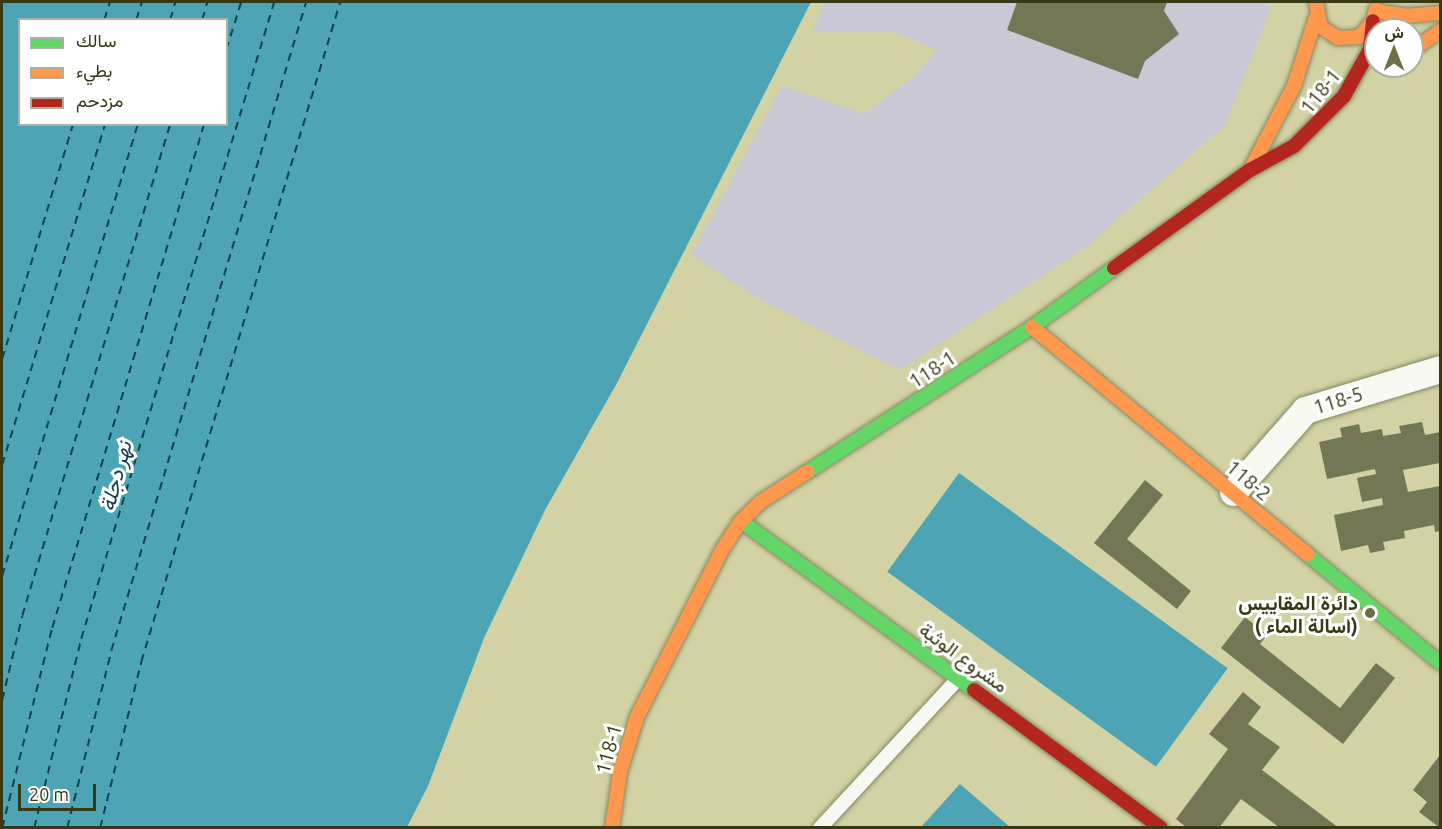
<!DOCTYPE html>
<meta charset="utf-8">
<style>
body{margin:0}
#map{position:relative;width:1442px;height:829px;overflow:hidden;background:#d2d2a5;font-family:Ubuntu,Vazirmatn,sans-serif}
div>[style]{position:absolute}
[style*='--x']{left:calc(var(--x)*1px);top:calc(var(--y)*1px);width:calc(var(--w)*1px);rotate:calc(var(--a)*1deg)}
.green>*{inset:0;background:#cbc8d6}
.water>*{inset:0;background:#4ca4b5;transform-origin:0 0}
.ferry>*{height:1.5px;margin-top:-0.75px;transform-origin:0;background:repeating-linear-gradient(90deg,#114052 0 8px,transparent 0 14px)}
.building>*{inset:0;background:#737756}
.roads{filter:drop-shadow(0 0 2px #878760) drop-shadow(0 0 2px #878760)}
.lane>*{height:14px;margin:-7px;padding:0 7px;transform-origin:7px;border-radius:7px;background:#f8f8f2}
.street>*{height:27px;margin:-13.5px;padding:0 13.5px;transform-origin:13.5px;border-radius:13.5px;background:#f8f8f2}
.fast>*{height:14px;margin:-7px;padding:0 7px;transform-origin:7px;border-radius:7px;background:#63d668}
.slow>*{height:14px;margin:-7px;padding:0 7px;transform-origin:7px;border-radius:7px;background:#ff974d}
.jam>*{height:14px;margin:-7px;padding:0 7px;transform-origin:7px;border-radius:7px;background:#b3261e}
.dots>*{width:16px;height:16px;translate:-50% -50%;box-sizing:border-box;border:3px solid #fff;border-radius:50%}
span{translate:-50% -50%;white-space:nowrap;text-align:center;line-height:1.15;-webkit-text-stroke:6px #fff;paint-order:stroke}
.street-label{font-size:20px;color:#383814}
.poi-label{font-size:20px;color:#383814;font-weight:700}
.right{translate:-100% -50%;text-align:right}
.water-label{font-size:21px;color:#114052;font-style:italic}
.frame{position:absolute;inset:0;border:3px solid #383814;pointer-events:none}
.legend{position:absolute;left:18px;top:18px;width:210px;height:108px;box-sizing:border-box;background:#fff;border:2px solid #afafa1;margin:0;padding:8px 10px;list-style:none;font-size:18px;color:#383814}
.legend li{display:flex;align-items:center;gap:12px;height:30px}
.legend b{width:30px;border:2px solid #afafa1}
.north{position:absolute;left:1364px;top:18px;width:60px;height:60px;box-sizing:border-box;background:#fff;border:2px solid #afafa1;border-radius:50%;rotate:0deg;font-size:16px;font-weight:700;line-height:24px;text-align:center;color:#383814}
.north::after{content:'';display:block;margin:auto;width:21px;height:27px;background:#6e6e47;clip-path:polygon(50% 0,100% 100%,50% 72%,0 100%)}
.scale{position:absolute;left:18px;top:784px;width:78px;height:27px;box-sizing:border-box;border:3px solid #383814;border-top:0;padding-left:8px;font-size:18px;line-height:21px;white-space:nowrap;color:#383814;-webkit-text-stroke:4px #fff;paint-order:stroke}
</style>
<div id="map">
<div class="green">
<i style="clip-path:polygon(825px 2px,1268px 2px,1270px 11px,1225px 125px,1086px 247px,900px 370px,759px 299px,691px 255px,782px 86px,864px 114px,913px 77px,937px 50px,894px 32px,813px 32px)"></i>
</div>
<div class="water">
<i style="clip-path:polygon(evenodd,2px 2px,811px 2px,617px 383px,545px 510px,484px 638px,428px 786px,407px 827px,2px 827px,2px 2px,20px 20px,226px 20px,226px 124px,20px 124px,20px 20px)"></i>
<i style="left:959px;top:473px;width:332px;height:122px;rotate:36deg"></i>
<i style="clip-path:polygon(960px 784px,1010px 827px,921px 827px)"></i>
</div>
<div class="ferry">
<i style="--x:104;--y:20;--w:19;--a:-72"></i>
<i style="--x:136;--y:20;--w:19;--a:-72"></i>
<i style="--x:170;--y:20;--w:19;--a:-74"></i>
<i style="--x:202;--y:20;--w:19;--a:-74"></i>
<i style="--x:226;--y:50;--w:50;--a:-72.6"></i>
<i style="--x:2;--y:359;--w:245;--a:-73.2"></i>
<i style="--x:2;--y:465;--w:356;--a:-73.2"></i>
<i style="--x:2;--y:576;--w:472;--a:-73.3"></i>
<i style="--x:2;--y:700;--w:86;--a:-76.6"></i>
<i style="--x:22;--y:616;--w:514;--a:-73.26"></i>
<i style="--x:2;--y:828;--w:206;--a:-76"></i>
<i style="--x:52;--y:628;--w:526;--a:-73.22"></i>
<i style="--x:34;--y:828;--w:195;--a:-76"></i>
<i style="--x:81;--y:639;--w:666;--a:-73.14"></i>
<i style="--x:67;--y:828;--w:182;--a:-76"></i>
<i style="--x:111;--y:651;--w:678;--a:-73.28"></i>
<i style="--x:100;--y:828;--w:171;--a:-76.1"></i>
<i style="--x:141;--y:662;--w:689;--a:-73.22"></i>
</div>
<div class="building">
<i style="clip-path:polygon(1017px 2px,1167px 2px,1164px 11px,1179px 34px,1145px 61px,1138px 79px,1007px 30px)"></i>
<i style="clip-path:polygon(1422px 422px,1425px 435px,1440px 432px,1440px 463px,1403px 470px,1408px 492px,1440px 486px,1440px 531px,1435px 532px,1434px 525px,1404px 531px,1405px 538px,1383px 542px,1385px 550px,1370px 553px,1368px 545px,1341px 551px,1334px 515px,1383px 505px,1382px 498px,1362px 502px,1357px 478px,1376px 474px,1375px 469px,1327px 479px,1319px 442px,1342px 437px,1340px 428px,1359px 424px,1361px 433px,1382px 429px,1383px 436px,1401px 433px,1399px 426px)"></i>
<i style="clip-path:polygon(1145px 480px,1163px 495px,1127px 539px,1191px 591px,1177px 609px,1094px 543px)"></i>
<i style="clip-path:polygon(1245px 617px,1267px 635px,1260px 644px,1340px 708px,1376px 663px,1395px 678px,1343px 744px,1221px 648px)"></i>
<i style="clip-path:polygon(1243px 692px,1261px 707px,1248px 724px,1280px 747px,1262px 770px,1339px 828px,1280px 828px,1241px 799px,1219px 828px,1187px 828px,1176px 819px,1228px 749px,1209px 734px)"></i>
<i style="clip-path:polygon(1440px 755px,1440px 828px,1419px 812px,1427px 802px,1413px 790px)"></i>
</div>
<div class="roads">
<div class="lane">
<i style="--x:820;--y:828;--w:205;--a:-47.2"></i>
</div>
<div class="street">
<i style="--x:1233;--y:492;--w:109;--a:-48.7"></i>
<i style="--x:1305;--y:410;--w:141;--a:-16.9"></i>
</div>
<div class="fast">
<i style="--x:807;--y:472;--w:268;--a:-32.8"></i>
<i style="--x:1032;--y:327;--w:101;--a:-35.7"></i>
<i style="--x:741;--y:521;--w:288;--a:36"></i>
<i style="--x:1307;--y:554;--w:172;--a:39.3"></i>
</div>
<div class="slow">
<i style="--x:1316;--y:2;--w:25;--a:79"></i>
<i style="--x:1321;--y:27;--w:20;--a:33"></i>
<i style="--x:1338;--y:38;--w:21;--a:-3"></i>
<i style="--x:1359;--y:37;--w:21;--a:-49"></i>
<i style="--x:1373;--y:21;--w:12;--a:-76"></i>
<i style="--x:1376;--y:11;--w:30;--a:9"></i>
<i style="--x:1406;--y:16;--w:34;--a:-5"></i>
<i style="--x:1412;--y:50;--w:34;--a:-34"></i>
<i style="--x:1250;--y:170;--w:95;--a:-62.4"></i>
<i style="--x:1294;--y:86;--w:72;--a:-72.3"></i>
<i style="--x:1032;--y:327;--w:357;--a:39.5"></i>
<i style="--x:612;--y:828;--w:57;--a:-81.9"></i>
<i style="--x:620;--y:772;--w:58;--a:-72.8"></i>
<i style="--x:637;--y:717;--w:187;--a:-63"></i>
<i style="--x:722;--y:550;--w:35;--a:-57"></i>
<i style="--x:741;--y:521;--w:29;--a:-44"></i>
<i style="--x:762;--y:501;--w:54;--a:-32.8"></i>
</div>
<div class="jam">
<i style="--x:1114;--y:268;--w:168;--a:-35.8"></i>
<i style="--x:1250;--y:170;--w:50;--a:-28.6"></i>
<i style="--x:1294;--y:146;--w:71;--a:-45"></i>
<i style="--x:1344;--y:96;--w:54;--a:-61"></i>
<i style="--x:1370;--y:49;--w:28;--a:-84"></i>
<i style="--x:974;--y:690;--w:232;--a:36.4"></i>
</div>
</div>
<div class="dots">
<i style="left:1370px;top:613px;background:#6e6e47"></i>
</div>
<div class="street-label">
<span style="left:1320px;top:91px;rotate:-51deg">118-1</span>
<span style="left:932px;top:369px;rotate:-33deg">118-1</span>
<span style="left:1338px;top:400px;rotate:-17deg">118-5</span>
<span style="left:1249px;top:480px;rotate:40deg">118-2</span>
<span style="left:964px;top:657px;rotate:36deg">مشروع الوثبة</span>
<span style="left:608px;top:749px;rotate:-75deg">118-1</span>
</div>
<div class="poi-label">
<span class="right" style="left:1358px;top:614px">دائرة المقاييس<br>( اسالة الماء)</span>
</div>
<div class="water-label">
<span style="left:115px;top:476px;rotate:-75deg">نهر دجلة</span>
</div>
<div class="frame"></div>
<ul class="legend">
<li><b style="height:8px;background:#63d668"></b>سالك</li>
<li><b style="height:8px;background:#ff974d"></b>بطيء</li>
<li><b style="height:8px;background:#b3261e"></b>مزدحم</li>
</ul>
<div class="north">ش</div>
<div class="scale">20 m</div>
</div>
